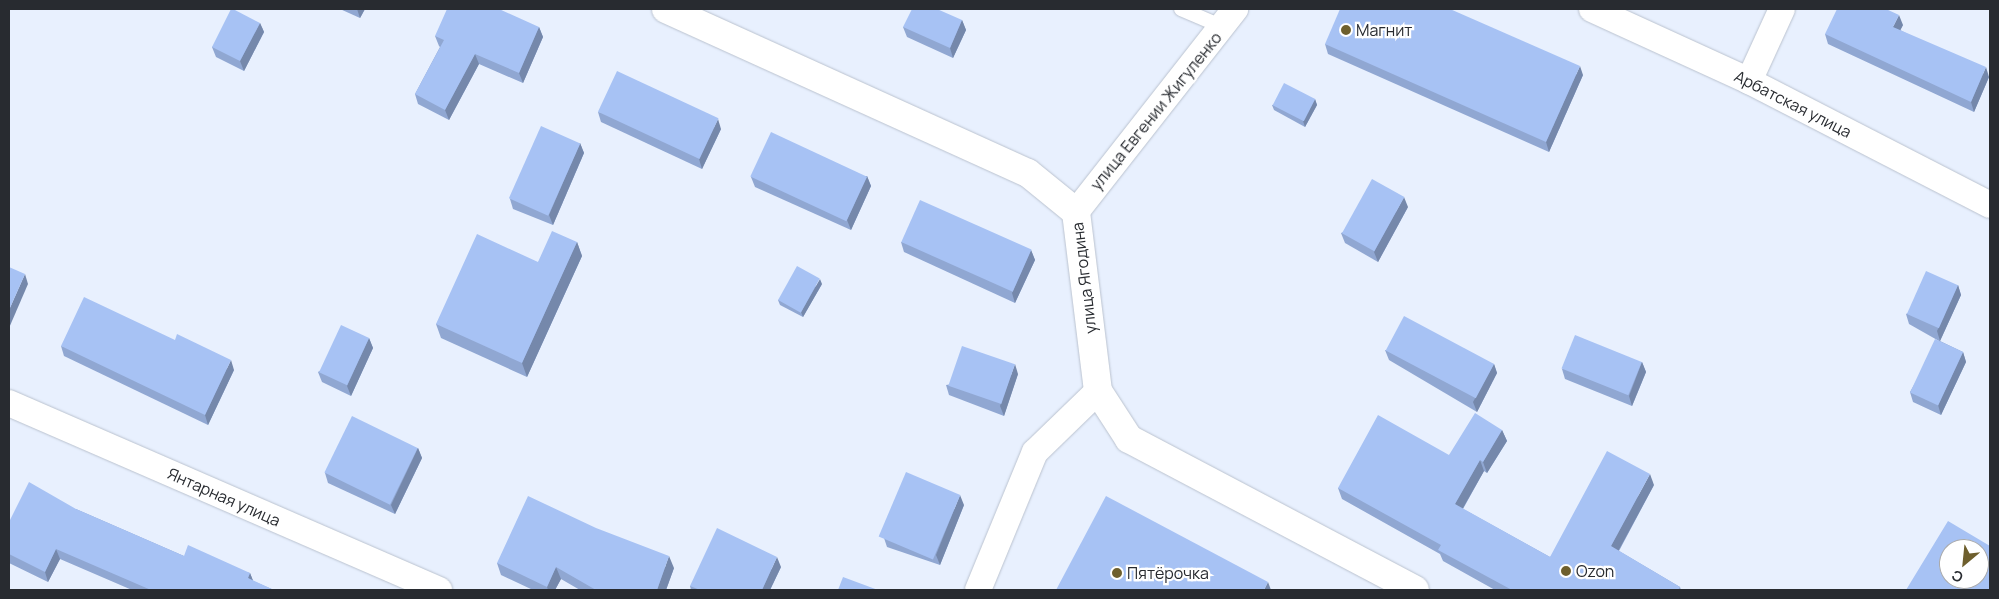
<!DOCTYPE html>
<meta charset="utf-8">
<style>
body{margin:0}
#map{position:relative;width:1999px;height:599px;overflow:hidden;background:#e8f0fe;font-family:Manrope,sans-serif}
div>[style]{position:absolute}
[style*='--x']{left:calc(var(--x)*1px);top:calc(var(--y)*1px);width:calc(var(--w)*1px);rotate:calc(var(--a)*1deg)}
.roads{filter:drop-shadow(0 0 1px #bac2cf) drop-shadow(0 0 1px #bac2cf)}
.service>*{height:14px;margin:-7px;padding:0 7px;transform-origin:7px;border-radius:7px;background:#fff}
.minor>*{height:26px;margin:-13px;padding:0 13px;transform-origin:13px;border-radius:13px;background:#fff}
.tertiary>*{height:28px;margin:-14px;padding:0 14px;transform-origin:14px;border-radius:14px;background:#fff}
.wall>*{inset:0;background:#90a7d2}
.shaded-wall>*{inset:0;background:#7588ab}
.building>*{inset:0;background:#a7c2f4;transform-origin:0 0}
.dots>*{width:14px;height:14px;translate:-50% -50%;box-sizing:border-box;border:2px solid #fff;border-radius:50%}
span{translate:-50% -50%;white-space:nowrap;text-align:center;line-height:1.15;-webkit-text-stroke:4.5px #fff;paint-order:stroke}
.poi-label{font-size:16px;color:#282b30}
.left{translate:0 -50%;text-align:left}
.street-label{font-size:16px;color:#282b30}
.frame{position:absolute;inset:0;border:10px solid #282b30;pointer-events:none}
.north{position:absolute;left:1939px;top:539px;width:50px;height:50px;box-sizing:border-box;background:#fff;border:1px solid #a9aaac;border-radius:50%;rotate:208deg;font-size:14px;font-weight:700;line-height:20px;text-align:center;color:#282b30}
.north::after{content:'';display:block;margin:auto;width:18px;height:22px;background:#6e5f2d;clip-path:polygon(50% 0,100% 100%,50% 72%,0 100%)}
</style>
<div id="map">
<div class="roads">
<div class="service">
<i style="--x:1181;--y:9;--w:46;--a:23.2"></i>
</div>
<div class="minor">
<i style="--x:1592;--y:9;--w:173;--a:24.6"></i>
<i style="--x:1749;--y:81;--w:271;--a:27.2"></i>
<i style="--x:1749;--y:81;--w:79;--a:-65.4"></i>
<i style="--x:1076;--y:212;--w:258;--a:-51.9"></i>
<i style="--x:9;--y:403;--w:469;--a:23.5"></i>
<i style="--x:978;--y:590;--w:149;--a:-67.6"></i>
<i style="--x:1035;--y:452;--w:88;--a:-44.1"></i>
</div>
<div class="tertiary">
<i style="--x:666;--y:9;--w:397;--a:24.4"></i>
<i style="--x:1028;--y:173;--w:62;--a:39.1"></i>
<i style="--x:1076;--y:212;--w:180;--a:83"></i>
<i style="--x:1098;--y:391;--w:57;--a:57.1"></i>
<i style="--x:1129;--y:439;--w:323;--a:27.8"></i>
</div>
</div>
<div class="wall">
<i style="clip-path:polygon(340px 9px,365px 9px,360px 18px)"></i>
<i style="clip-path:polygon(962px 20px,966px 30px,953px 58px,907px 37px,903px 27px)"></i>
<i style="clip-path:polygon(260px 23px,264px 32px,244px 71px,216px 57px,212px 47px)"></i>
<i style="clip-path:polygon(1903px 25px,1900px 30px,1989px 77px,1974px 112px,1828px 44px,1825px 34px)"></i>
<i style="clip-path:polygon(539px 27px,543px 37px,523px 83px,479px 64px,449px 120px,418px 104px,415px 94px,440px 47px,439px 46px,435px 36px)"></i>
<i style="clip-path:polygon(1325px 44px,1583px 75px,1549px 152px,1328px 54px)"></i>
<i style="clip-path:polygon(1315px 99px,1317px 105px,1305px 127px,1274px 110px,1272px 105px)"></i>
<i style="clip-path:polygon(598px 112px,721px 129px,702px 169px,601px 122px)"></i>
<i style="clip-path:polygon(580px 143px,584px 153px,553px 225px,513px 209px,510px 199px)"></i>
<i style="clip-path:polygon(867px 176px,871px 186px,851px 230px,755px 187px,751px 177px)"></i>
<i style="clip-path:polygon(1408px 207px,1378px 262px,1345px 243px,1341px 233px)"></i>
<i style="clip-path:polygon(577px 242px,582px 256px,527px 377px,441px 338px,436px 324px,538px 262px)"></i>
<i style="clip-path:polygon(901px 242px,1031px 250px,1035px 260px,1015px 303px,904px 252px)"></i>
<i style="clip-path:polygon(822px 284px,803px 317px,780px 305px,778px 300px)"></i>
<i style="clip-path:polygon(1958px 285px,1961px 295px,1940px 341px,1963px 352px,1966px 362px,1941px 415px,1913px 402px,1910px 392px,1939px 341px,1909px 324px,1906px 314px)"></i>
<i style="clip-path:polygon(369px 338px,373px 348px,351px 396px,322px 382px,318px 372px)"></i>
<i style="clip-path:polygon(61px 346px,234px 370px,208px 425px,64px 356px)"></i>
<i style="clip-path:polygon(1385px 350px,1494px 364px,1497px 373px,1477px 412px,1389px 360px)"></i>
<i style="clip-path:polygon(1642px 362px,1646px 372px,1632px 406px,1565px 379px,1562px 369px)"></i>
<i style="clip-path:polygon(1018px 374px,1004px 416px,949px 395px,946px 385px)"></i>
<i style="clip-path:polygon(1502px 430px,1507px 441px,1487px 473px,1484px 471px,1463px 509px,1550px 557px,1654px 485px,1619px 551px,1680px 587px,1681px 590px,1495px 590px,1443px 561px,1440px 554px,1342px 499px,1338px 488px,1449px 455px)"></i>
<i style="clip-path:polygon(418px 448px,422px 458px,395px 514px,328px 483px,325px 473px)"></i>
<i style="clip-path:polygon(964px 505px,940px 565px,887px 547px,884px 538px)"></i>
<i style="clip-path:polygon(76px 509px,184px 556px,250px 573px,253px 581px,274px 590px,132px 590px,60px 559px,48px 582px,9px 563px,9px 522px)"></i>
<i style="clip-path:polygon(497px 563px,674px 568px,666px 590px,580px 590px,561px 579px,555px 590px,533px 590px,501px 575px)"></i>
<i style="clip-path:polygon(781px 567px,770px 590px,691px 590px,690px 586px)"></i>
</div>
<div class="shaded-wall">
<i style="clip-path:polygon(357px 9px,365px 9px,360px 18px)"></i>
<i style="clip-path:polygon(1899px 15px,1903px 25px,1897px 37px,1893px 27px)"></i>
<i style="clip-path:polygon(962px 20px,966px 30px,953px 58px,950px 48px)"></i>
<i style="clip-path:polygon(260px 23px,264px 32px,244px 71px,240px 61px)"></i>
<i style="clip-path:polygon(539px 27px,543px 37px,523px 83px,519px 73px)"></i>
<i style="clip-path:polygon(475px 54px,479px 64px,449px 120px,445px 110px)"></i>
<i style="clip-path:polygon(1580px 66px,1583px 75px,1549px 152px,1546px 142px)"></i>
<i style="clip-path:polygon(1986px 67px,1989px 77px,1974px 112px,1971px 102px)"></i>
<i style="clip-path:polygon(1315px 99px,1317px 105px,1305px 127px,1303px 121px)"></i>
<i style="clip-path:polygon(718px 119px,721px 129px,702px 169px,699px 159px)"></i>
<i style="clip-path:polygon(580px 143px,584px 153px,553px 225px,549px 215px)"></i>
<i style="clip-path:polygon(867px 176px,871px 186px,851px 230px,847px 220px)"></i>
<i style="clip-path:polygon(1404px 197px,1408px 207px,1378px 262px,1374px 252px)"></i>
<i style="clip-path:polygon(577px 242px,582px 256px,527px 377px,522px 363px)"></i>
<i style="clip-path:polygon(1031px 250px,1035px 260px,1015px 303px,1012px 293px)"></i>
<i style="clip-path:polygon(25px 274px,28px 284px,9px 328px,9px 310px)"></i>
<i style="clip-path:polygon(820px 279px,822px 284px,803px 317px,801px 312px)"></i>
<i style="clip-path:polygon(1958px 285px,1961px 295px,1940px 341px,1937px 331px)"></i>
<i style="clip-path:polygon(369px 338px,373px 348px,351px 396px,347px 386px)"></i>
<i style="clip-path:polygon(1963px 352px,1966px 362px,1941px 415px,1938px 405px)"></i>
<i style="clip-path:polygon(231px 360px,234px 370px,208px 425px,205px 415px)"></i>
<i style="clip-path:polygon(1642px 362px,1646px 372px,1632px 406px,1629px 396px)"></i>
<i style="clip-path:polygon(1015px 364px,1018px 374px,1004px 416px,1000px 406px)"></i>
<i style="clip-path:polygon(1494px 364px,1497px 373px,1477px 412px,1473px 402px)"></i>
<i style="clip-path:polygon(1502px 430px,1507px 441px,1487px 473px,1483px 462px)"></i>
<i style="clip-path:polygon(418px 448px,422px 458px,395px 514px,391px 505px)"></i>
<i style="clip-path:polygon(1480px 460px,1484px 471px,1459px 515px,1455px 504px)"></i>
<i style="clip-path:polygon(1650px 474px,1654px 485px,1615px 557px,1611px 546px)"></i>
<i style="clip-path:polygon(960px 495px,964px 505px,940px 565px,936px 555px)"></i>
<i style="clip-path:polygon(56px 549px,60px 559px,48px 582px,45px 572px)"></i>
<i style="clip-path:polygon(669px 556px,674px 568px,666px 590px,657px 590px)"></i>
<i style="clip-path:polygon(777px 557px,781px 567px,770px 590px,762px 590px)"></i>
<i style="clip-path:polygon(556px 567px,561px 579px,555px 590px,548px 590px,547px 587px)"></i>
<i style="clip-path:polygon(250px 573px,254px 583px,248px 578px)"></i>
<i style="clip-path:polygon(1268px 582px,1271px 590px,1264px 590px)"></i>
</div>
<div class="building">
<i style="clip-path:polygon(231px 9px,233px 9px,260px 23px,240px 61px,212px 47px)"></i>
<i style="clip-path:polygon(447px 9px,499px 9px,539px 27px,519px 73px,475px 54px,445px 110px,415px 94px,444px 40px,435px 36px)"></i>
<i style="clip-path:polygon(912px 9px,937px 9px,962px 20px,950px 48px,903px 27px)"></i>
<i style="clip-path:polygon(1340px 9px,1450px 9px,1580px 66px,1546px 142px,1325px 44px)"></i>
<i style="clip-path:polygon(1837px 9px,1886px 9px,1899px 15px,1893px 27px,1986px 67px,1971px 102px,1825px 34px)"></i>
<i style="left:617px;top:71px;width:112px;height:45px;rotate:25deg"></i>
<i style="left:1284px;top:83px;width:35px;height:25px;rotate:27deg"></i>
<i style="left:541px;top:126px;width:43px;height:79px;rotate:24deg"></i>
<i style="left:771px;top:132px;width:106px;height:49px;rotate:25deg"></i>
<i style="left:1372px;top:179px;width:37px;height:62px;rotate:29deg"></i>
<i style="left:920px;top:200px;width:122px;height:46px;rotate:24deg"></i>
<i style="clip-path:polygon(552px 231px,577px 242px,522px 363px,436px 324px,477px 234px,538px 262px)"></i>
<i style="left:797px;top:266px;width:26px;height:39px;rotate:29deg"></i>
<i style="clip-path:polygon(9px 267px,25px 274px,9px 310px)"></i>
<i style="left:1926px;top:271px;width:35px;height:47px;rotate:24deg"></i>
<i style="clip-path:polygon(84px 297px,175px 340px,177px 334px,231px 360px,205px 415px,61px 346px)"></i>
<i style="left:1404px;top:316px;width:102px;height:39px;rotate:28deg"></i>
<i style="left:341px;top:325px;width:31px;height:52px;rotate:25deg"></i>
<i style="left:1575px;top:335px;width:72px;height:36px;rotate:22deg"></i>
<i style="left:1935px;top:339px;width:31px;height:59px;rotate:25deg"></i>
<i style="left:962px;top:346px;width:56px;height:42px;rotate:19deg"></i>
<i style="clip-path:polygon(1475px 413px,1502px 430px,1483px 462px,1480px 460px,1455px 504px,1550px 557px,1607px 451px,1650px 474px,1611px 546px,1680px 587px,1678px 590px,1512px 590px,1438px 550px,1441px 545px,1338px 488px,1378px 415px,1449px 455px)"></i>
<i style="left:352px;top:416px;width:73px;height:63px;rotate:26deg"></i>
<i style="left:906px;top:472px;width:59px;height:70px;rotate:23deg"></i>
<i style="clip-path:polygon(29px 482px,76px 509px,184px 556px,188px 545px,250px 573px,248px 578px,274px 590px,151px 590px,56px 549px,45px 572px,9px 554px,9px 522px)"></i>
<i style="clip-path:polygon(528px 496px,596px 528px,669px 556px,657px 590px,596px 590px,556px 567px,547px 587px,497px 563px)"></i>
<i style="clip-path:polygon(1106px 496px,1268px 582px,1264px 590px,1056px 590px)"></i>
<i style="clip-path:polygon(evenodd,1948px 521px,1990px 546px,1990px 590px,1906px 590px,1948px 521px,1949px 549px,1979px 549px,1979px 579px,1949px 579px,1949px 549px)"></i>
<i style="clip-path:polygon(717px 528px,777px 557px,762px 590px,700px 590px,690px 586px)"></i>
<i style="clip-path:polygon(843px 577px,878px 590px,838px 590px)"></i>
</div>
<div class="dots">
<i style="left:1346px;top:30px;background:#6e5f2d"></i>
<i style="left:1566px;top:571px;background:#6e5f2d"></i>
<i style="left:1117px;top:573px;background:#6e5f2d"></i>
</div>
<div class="poi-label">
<span class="left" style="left:1356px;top:30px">Магнит</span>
<span class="left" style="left:1576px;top:571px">Ozon</span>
<span class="left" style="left:1127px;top:573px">Пятёрочка</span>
</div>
<div class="street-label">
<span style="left:1793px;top:104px;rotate:27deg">Арбатская улица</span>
<span style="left:1156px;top:111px;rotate:-51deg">улица Евгении Жигуленко</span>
<span style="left:1084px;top:278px;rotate:-97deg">улица Ягодина</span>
<span style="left:224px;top:497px;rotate:24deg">Янтарная улица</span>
</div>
<div class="frame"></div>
<div class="north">С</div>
</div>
